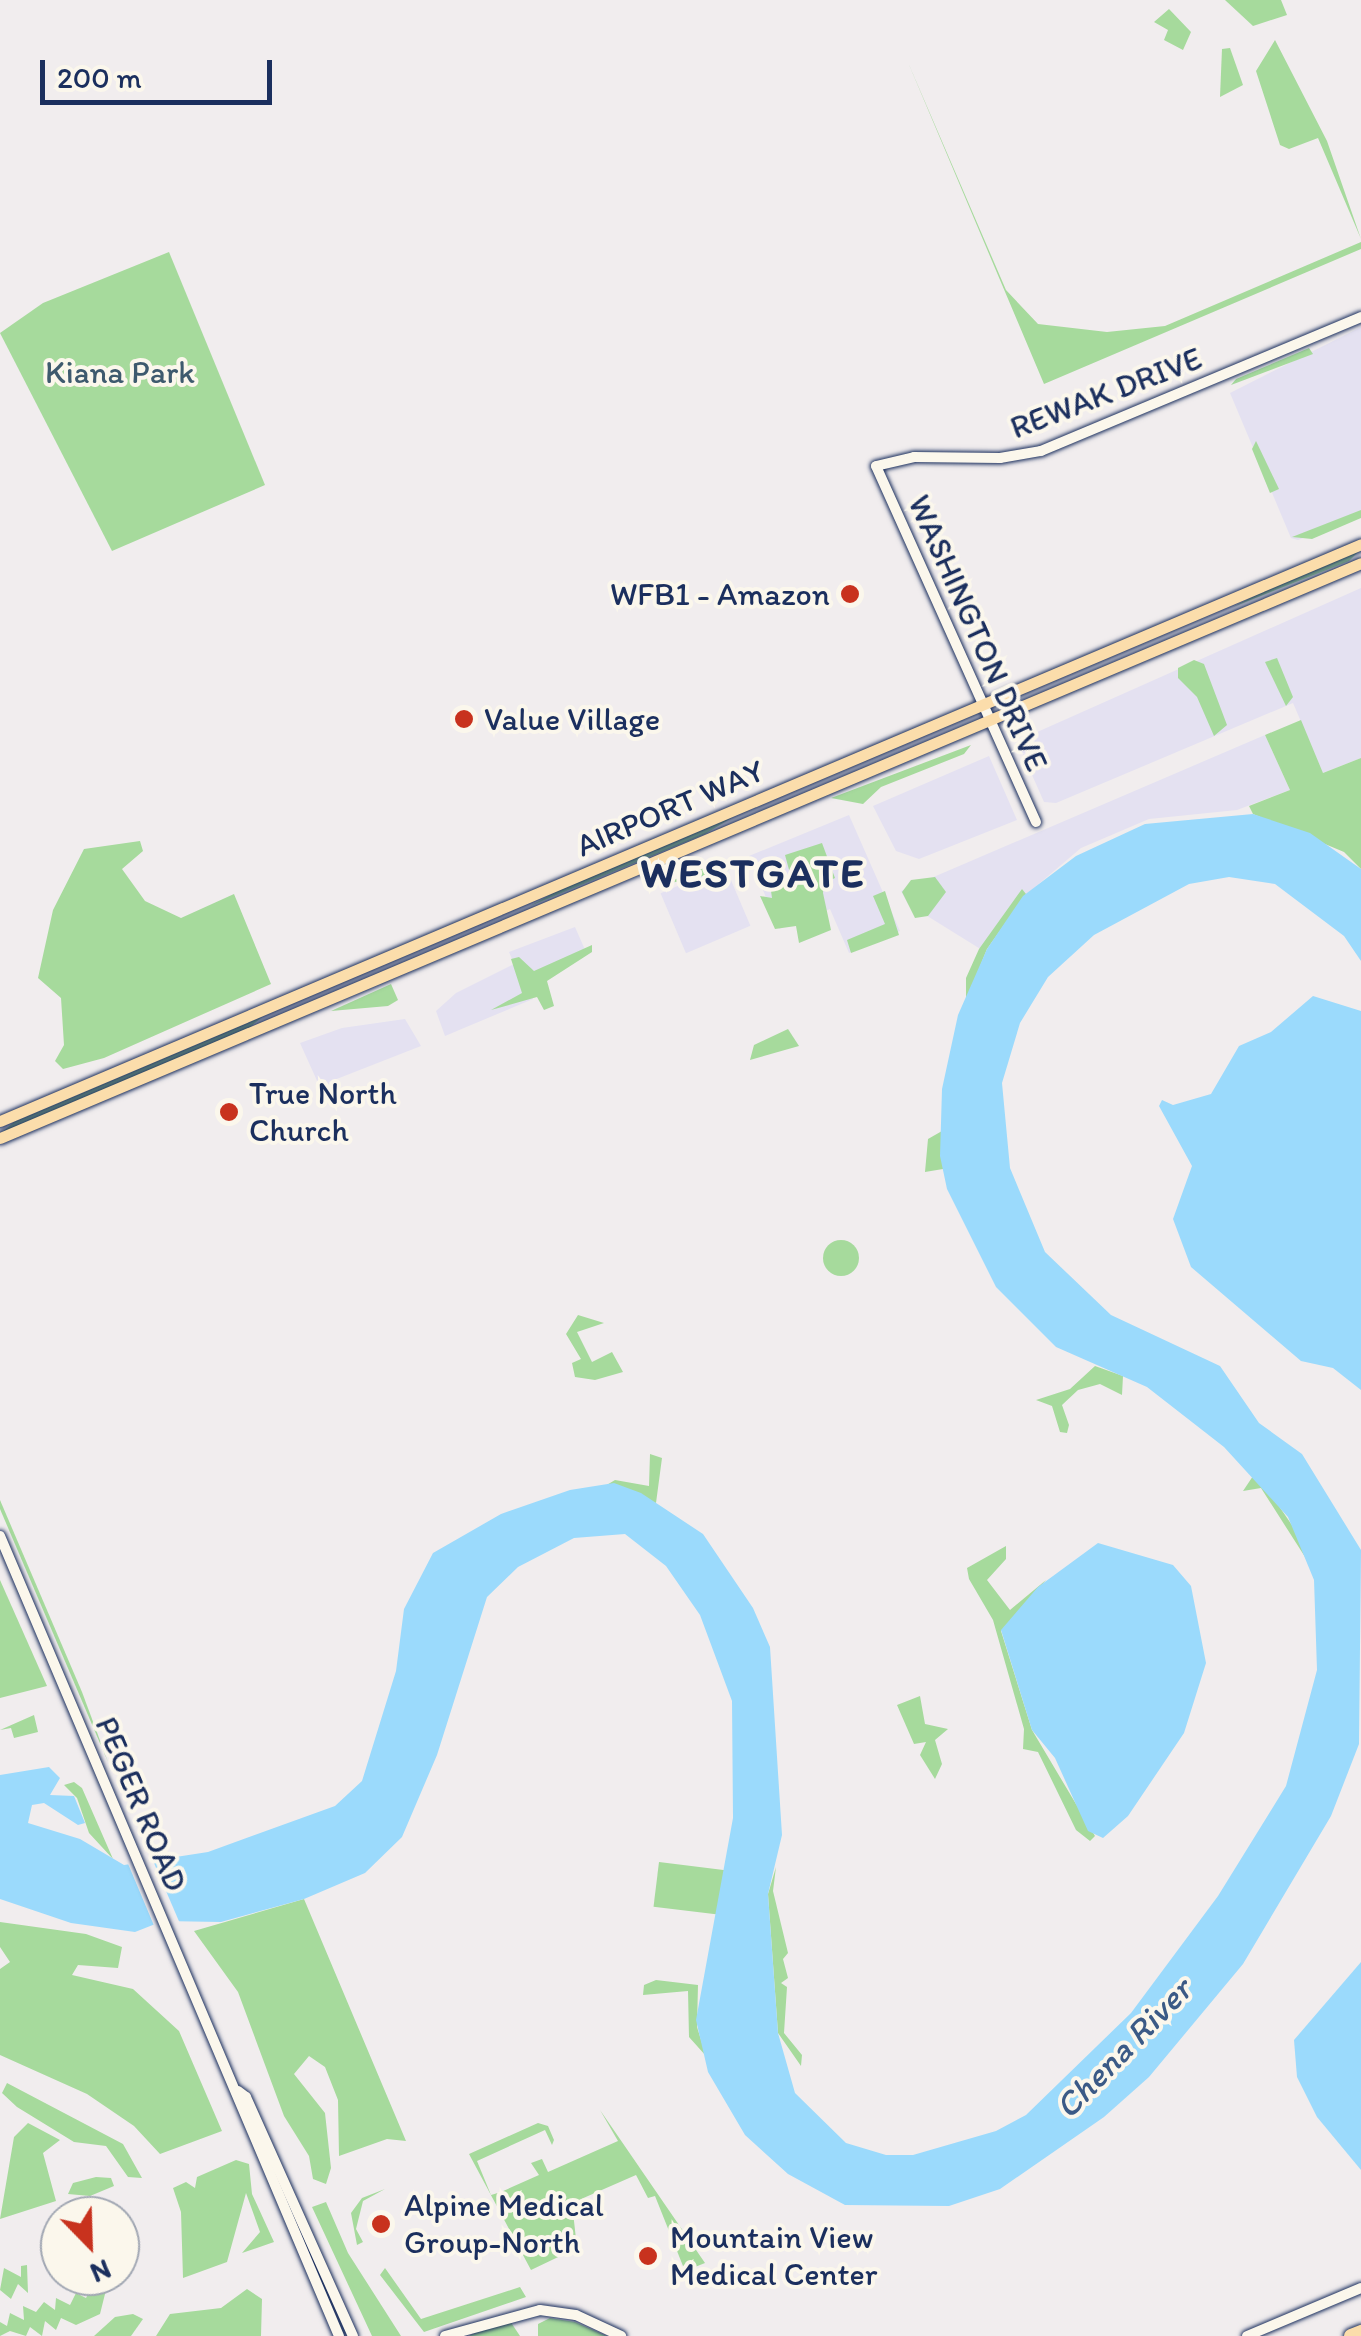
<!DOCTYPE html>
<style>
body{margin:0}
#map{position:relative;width:1361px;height:2336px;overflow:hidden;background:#f1edee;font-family:Itim,sans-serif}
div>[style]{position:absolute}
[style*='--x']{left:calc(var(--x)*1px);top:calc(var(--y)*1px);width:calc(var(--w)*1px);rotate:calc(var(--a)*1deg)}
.built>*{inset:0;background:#e4e1f1;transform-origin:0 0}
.green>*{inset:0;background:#a6da9c;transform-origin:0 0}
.round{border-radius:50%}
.water>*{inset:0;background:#9bdafc}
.pier>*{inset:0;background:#f1edee}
.roads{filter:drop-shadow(0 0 2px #1b2f5e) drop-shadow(0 0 2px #1b2f5e)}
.secondary>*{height:10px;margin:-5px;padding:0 5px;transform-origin:5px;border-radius:5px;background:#fbf7ec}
.primary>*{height:11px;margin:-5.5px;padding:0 5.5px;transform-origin:5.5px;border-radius:5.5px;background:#fbddab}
.highway>*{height:14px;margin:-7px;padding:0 7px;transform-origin:7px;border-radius:7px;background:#fbddab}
.dots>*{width:28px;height:28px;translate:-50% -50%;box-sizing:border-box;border:5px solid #fbf7ec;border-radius:50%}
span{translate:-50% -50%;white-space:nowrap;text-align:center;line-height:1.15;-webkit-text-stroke:8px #fbf7ec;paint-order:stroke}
.park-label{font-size:32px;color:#3e5a6e}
.street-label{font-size:32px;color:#1b2f5e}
.poi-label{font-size:32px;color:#1b2f5e}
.right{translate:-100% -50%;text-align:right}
.left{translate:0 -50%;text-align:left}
.water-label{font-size:35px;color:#3b5a86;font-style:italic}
.district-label{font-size:42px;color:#1b2f5e;font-weight:700;letter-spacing:2.5px}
.north{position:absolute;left:40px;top:2196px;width:100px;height:100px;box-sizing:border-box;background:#fbf7ec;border:2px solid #a1a7b3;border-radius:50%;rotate:157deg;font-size:28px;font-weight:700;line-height:40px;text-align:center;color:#1b2f5e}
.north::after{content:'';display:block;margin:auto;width:35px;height:45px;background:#c8321e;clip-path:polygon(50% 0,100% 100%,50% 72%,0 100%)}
.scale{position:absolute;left:40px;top:60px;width:232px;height:45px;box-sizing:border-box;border:5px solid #1b2f5e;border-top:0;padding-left:12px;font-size:30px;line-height:35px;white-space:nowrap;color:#1b2f5e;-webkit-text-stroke:8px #fbf7ec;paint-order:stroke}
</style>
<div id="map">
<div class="built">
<i style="clip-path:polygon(1361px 327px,1361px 516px,1298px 540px,1291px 538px,1230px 393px)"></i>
<i style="clip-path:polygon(1361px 588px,1361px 758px,1323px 773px,1293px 703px,1056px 803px,1044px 802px,1017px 741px)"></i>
<i style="clip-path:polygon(1265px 735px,1290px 790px,1237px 810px,1149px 819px,1081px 848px,1008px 910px,982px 950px,908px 904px,901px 891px)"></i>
<i style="clip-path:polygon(989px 756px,1017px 820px,919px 859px,896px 851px,873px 806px)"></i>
<i style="clip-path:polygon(849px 815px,900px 931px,849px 953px,830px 909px,779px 929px,749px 856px)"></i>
<i style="left:725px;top:866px;width:65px;height:70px;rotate:67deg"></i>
<i style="clip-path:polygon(575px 927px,586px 952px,525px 979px,533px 999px,445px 1036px,436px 1011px,456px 993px,514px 964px,509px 952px)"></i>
<i style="clip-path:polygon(405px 1019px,421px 1046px,329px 1082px,332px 1090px,323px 1094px,300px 1043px,342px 1028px)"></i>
</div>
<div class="green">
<i style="clip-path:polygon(1225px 0,1281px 0,1287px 15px,1253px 26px)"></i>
<i style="clip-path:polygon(1169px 9px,1191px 32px,1183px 50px,1164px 40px,1168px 30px,1154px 22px)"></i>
<i style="clip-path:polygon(1275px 40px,1327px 141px,1361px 239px,1318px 138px,1289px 149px,1280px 145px,1256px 71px)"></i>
<i style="clip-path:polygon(1230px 48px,1243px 85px,1220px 97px,1222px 49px)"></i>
<i style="clip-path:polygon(907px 60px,1006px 290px,1038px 324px,1107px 332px,1165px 326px,1361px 242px,1361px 249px,1044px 384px)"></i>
<i style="clip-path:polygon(169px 252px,265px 485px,112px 551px,0 333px,43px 303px)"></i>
<i style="clip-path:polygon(1309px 348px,1313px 354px,1231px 385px,1236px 379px)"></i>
<i style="clip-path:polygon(1256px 441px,1279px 489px,1270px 493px,1252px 449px)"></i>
<i style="clip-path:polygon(1361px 510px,1361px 518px,1312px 539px,1292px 537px)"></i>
<i style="clip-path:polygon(1361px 549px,1349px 561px,1233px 607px,1264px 591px)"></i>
<i style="clip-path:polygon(1277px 658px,1293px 697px,1286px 706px,1265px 662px)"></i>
<i style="clip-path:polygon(1194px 660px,1204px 664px,1227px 725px,1214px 736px,1197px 697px,1178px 678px,1178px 668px)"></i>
<i style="clip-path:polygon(1301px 720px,1323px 773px,1361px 758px,1361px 869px,1344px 852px,1253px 814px,1249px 806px,1290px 790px,1265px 735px)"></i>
<i style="clip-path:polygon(971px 745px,964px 754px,881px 787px,863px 804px,831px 798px)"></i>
<i style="clip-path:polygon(733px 817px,705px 834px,530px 906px,557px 891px)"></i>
<i style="clip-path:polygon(140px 841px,143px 851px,122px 869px,145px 901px,181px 918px,234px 894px,271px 984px,104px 1058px,63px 1069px,55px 1061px,64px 1045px,61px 998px,38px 978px,53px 910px,84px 849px)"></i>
<i style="clip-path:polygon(822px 843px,835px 878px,824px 883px,823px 893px,831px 930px,799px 943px,796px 926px,775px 929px,760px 896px,772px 898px,770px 884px,791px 877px,785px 855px)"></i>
<i style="clip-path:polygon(714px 864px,729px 870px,671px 883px,671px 881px)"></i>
<i style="clip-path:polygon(935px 877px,946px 892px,928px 916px,915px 918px,902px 892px,911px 880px)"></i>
<i style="clip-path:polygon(1022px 889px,1026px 894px,987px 949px,966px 1001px,966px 978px,979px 949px)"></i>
<i style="clip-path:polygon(885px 891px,899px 935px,851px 953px,847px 940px,885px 924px,873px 896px)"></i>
<i style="clip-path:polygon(592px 945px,592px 952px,547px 981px,554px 1006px,544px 1010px,537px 997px,491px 1010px,522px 993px,511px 959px,519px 957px,534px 971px)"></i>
<i style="clip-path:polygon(391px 984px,398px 1000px,388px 1006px,331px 1011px)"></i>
<i style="clip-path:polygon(262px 1017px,249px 1028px,0 1134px,14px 1122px)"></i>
<i style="clip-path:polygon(788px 1029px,799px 1046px,750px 1060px,754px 1045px)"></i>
<i style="clip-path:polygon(942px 1131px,943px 1169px,925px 1172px,928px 1139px)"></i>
<i class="round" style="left:823px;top:1240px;width:36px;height:36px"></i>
<i style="clip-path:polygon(578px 1315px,604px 1323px,577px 1332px,592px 1362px,612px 1352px,623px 1372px,595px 1380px,575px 1377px,572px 1363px,581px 1359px,566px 1334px)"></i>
<i style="clip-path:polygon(1095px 1366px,1123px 1376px,1122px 1395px,1100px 1384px,1078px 1390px,1062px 1405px,1069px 1425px,1067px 1433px,1060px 1432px,1052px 1406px,1036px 1400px,1070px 1389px)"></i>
<i style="clip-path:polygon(650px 1454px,662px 1458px,656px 1503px,605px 1486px,615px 1480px,649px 1486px)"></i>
<i style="clip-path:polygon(1253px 1476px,1266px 1487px,1298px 1534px,1307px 1560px,1261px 1488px,1243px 1491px)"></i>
<i style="clip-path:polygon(0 1500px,82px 1692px,108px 1762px,0 1509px)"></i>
<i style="clip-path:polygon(1006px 1546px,1006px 1559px,987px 1580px,1010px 1610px,1046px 1580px,1001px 1631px,1032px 1730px,1095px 1836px,1090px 1841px,1076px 1830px,1038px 1752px,1023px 1749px,1024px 1729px,993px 1620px,969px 1579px,967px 1568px)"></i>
<i style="clip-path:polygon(0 1580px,47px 1686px,0 1698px)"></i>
<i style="clip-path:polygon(920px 1696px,925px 1724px,948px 1729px,935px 1740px,942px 1764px,935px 1779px,920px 1755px,926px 1742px,914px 1744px,897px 1705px)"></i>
<i style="clip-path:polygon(34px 1715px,38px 1732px,14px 1738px,11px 1728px,0 1730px)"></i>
<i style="clip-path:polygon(74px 1782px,82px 1788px,113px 1859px,89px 1833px,77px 1798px,64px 1785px)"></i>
<i style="left:659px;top:1862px;width:67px;height:45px;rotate:7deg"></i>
<i style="clip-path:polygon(776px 1867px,773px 1891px,788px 1953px,783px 1959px,788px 1978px,781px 1983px,787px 1987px,784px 2033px,802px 2055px,801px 2066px,778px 2033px,768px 1894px)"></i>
<i style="clip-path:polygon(304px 1899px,406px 2141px,387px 2139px,339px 2156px,338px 2100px,325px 2067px,309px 2056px,294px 2074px,325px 2113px,331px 2168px,326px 2184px,313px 2179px,309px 2156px,284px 2116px,238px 1992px,194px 1931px)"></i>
<i style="clip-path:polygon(0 1922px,86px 1934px,122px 1947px,118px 1968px,78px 1965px,72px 1975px,133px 1989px,179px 2031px,222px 2131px,160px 2154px,134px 2126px,87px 2094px,0 2055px,0 1969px,10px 1962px,0 1947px)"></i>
<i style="clip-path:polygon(656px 1980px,698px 1985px,697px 2027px,706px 2056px,689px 2037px,688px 1991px,643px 1995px,644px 1985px)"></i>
<i style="clip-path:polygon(7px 2083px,123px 2144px,142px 2178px,128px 2177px,106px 2146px,74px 2142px,17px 2107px,2px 2093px)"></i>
<i style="clip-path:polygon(600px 2110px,679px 2225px,705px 2263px,685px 2271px,655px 2196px,648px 2198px,636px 2175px,572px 2203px,577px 2248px,531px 2270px,469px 2154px,538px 2123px,548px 2126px,554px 2140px,552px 2145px,545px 2130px,477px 2161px,491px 2195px,501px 2192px,539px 2175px,531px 2163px,542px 2159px,548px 2172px,618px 2141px)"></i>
<i style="clip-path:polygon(28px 2123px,60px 2140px,43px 2153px,56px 2201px,0 2219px,14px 2137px)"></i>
<i style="clip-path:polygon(236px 2160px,249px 2164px,252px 2194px,274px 2242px,242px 2253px,260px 2232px,246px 2193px,227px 2262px,183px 2278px,181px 2212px,173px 2188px,186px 2182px,195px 2188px,197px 2177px)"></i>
<i style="clip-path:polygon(96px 2177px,111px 2178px,114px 2186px,90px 2196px,68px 2194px,73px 2183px)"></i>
<i style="clip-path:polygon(385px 2189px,363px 2201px,356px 2229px,363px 2242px,357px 2245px,351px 2213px,362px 2198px)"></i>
<i style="clip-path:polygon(326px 2202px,348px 2253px,401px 2336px,372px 2336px,312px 2207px)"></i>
<i style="clip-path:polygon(27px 2265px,28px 2293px,18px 2284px,11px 2299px,0 2290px,4px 2268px,21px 2277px,21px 2266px)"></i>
<i style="clip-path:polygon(385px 2268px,421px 2319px,520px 2287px,526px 2297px,424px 2332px,380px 2275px)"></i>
<i style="clip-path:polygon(108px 2282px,100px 2314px,76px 2325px,61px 2318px,56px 2330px,45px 2321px,42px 2336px,30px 2327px,26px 2336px,10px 2331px,0 2336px,0 2322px,7px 2326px,10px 2313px,24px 2320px,23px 2306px,36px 2312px,44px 2302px,55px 2310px,56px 2298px,70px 2305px,76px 2293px,86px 2298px,93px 2285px)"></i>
<i style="clip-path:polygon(247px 2289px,262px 2299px,261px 2336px,156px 2336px,170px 2314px,221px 2308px)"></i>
<i style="clip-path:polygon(133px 2314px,143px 2319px,131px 2336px,94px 2336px,115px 2317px)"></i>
<i style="clip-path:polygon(550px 2318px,575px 2322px,607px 2336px,538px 2336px,538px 2324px)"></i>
<i style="clip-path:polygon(510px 2321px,520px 2336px,469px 2336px,476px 2332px)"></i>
</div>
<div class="water">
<i style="clip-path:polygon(1253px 814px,1310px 833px,1361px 869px,1361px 961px,1344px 936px,1275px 884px,1229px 877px,1189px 884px,1094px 935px,1048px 977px,1020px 1023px,1002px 1083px,1010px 1168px,1045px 1252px,1111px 1315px,1220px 1366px,1259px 1423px,1302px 1454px,1361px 1550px,1359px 1744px,1331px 1816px,1243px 1964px,1149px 2077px,1104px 2117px,1000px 2189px,949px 2206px,845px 2205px,788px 2174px,745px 2135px,708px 2072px,696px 2020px,733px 1818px,732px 1701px,700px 1615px,666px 1566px,625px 1534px,574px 1538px,518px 1567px,487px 1597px,437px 1755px,402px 1837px,365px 1873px,304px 1899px,221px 1922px,163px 1921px,135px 1932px,71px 1923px,0 1899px,0 1775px,49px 1767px,60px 1778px,50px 1795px,74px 1796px,85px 1823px,78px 1825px,44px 1803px,32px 1805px,28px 1823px,80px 1839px,124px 1865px,208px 1852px,335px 1806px,362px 1781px,396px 1671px,404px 1609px,433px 1553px,501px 1514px,570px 1490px,614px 1483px,641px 1493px,703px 1534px,753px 1608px,770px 1647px,782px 1835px,768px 1894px,778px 2033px,795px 2093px,846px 2143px,886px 2155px,913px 2155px,996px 2131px,1026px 2115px,1131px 2013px,1218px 1896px,1286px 1786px,1317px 1670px,1314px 1580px,1288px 1517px,1224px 1447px,1147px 1387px,1056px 1347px,996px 1287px,947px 1189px,940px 1156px,942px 1089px,958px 1015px,987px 949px,1023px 896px,1076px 856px,1145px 824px)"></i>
<i style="clip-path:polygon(1313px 996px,1361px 1011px,1361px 1390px,1333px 1368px,1301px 1361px,1191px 1267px,1173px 1219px,1192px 1166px,1159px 1106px,1162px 1100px,1173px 1105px,1211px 1094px,1239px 1046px,1271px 1032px)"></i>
<i style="clip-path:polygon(1098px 1543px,1173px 1565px,1191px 1586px,1206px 1663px,1184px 1733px,1128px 1816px,1103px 1838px,1088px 1831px,1055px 1758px,1032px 1730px,1001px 1630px,1038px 1587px)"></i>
<i style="clip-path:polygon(1361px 1962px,1361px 2170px,1317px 2117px,1297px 2077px,1294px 2040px)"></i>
</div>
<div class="pier">
<i style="clip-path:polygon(151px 1856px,181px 1926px,155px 1928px,126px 1859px)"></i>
</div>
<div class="roads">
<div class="secondary">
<i style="--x:1036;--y:822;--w:390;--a:-114.2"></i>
<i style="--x:876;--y:466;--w:39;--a:-13"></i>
<i style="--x:914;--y:457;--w:86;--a:0.7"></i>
<i style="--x:1000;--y:458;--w:42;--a:-9.7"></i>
<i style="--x:1041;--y:451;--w:347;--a:-22.7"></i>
<i style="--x:0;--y:1536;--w:869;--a:67.04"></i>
<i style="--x:238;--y:2091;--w:10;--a:37"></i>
<i style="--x:246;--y:2097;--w:262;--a:65.9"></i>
<i style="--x:445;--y:2336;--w:98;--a:-15.3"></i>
<i style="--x:540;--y:2310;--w:36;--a:8"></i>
<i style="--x:576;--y:2315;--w:50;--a:25"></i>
<i style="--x:1247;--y:2336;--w:124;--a:-22.8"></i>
</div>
<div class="primary">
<i style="--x:0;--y:1121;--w:1478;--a:-22.97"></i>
<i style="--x:0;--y:1138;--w:1477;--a:-22.9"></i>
</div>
<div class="highway">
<i style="--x:1351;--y:2336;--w:11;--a:-22"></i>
</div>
</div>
<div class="dots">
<i style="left:850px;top:594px;background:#c8321e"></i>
<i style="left:464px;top:719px;background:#c8321e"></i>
<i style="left:229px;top:1112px;background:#c8321e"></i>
<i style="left:381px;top:2224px;background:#c8321e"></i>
<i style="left:648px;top:2256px;background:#c8321e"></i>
</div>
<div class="park-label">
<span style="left:120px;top:372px">Kiana Park</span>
</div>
<div class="street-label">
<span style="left:1106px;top:393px;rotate:-21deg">REWAK DRIVE</span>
<span style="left:978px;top:633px;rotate:66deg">WASHINGTON DRIVE</span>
<span style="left:670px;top:808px;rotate:-23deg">AIRPORT WAY</span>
<span style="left:141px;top:1804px;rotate:67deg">PEGER ROAD</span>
</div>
<div class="poi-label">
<span class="right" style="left:830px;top:594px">WFB1 - Amazon</span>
<span class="left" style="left:484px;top:719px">Value Village</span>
<span class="left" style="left:249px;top:1112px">True North<br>Church</span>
<span class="left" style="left:404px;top:2224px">Alpine Medical<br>Group-North</span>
<span class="left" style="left:670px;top:2256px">Mountain View<br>Medical Center</span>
</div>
<div class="water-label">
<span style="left:1123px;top:2048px;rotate:-46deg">Chena River</span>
</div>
<div class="district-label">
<span style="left:753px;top:873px">WESTGATE</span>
</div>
<div class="north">N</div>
<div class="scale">200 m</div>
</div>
